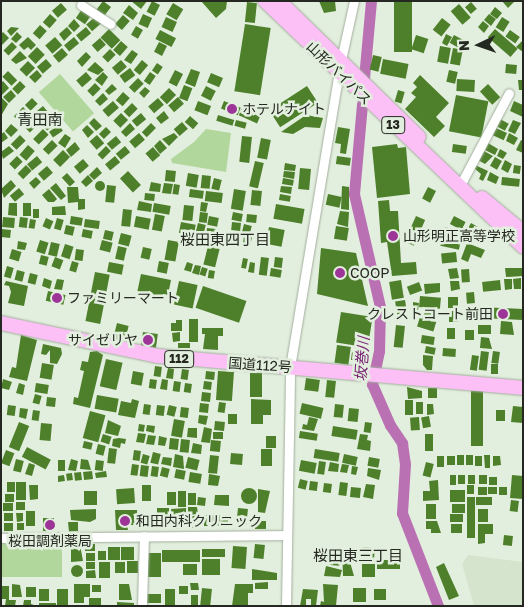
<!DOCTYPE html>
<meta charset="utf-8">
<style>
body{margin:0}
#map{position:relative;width:524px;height:607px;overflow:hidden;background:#e3efde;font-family:"Golos Text","Noto Sans JP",sans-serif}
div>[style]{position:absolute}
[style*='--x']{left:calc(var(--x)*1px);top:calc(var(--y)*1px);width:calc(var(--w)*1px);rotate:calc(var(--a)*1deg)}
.built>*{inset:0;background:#d5e5cd}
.green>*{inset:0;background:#b1d79c;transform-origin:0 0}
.river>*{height:11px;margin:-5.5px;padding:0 5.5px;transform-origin:5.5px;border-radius:5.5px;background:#ba71b4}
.building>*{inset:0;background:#4e802c;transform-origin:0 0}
.round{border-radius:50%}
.roads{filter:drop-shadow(0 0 1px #a2ad9d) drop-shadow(0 0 1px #a2ad9d)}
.minor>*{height:9px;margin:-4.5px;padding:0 4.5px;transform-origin:4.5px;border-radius:4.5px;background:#fff}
.highway>*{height:14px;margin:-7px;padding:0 7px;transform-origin:7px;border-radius:7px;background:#fcbff6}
.dots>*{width:14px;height:14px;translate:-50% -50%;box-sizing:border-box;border:2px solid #e3efde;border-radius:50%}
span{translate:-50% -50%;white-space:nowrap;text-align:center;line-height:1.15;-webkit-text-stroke:5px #e3efde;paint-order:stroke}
.shield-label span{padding:1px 4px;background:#e3efde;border:1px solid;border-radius:4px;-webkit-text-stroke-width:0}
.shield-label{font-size:12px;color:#242821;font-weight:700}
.street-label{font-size:14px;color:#242821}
.poi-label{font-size:14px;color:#242821}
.left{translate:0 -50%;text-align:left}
.right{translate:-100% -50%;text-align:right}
.neighbourhood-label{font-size:15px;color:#242821}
.water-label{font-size:15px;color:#751c71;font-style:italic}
.frame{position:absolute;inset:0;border:2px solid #242821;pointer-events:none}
.north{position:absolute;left:454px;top:20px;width:50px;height:50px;-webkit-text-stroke:4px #e3efde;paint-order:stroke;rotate:267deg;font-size:14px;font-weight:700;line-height:20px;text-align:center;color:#242821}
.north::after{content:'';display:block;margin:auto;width:18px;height:22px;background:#242821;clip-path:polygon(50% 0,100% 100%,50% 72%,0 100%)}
</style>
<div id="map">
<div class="built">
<i style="clip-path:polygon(468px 555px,523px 562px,523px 606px,474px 606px,462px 564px)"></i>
</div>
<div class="green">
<i style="left:60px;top:74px;width:52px;height:28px;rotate:49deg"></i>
<i style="clip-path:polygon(206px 129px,231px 133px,226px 172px,172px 163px,171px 159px,194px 142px)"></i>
<i style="left:62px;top:542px;width:35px;height:60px;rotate:90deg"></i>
</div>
<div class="river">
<i style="--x:363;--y:89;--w:88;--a:-84.8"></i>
<i style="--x:362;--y:104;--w:90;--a:95.1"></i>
<i style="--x:354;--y:194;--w:116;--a:77"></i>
<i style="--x:380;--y:307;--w:44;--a:91.3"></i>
<i style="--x:379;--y:351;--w:34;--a:102"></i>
<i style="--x:372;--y:384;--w:45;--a:66.3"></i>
<i style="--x:390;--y:425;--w:22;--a:56"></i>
<i style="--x:402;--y:443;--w:21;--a:82"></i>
<i style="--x:405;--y:464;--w:49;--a:93.5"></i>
<i style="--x:402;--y:513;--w:100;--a:68.8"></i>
</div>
<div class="building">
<i style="left:103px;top:1px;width:10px;height:11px;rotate:37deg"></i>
<i style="clip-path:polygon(131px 1px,147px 1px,141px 9px)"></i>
<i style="left:152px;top:1px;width:9px;height:12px;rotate:27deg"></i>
<i style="clip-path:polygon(201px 1px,227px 1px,226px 9px,216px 18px)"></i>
<i style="clip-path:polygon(319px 1px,335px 1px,336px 11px,324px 13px)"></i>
<i style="left:394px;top:1px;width:18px;height:51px"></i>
<i style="clip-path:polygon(502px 1px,515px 1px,508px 8px)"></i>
<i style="left:247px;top:2px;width:10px;height:20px;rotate:6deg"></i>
<i style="left:471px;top:2px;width:9px;height:8px;rotate:49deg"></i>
<i style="left:61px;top:3px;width:9px;height:12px;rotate:49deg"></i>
<i style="left:173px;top:3px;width:12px;height:13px;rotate:31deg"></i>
<i style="left:459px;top:4px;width:18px;height:11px;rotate:49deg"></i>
<i style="clip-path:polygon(129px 5px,138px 13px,133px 20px,123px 13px)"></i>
<i style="clip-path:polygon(495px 7px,502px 13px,497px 19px,490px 14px)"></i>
<i style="left:82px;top:9px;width:11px;height:11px;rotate:34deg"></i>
<i style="left:50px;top:14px;width:9px;height:11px;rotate:41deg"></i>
<i style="left:143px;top:14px;width:10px;height:11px;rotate:24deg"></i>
<i style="clip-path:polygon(489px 14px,496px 19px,491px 26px,484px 20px)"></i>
<i style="left:123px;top:15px;width:9px;height:12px;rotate:41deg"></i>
<i style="left:96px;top:16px;width:9px;height:13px;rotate:49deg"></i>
<i style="left:166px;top:17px;width:12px;height:11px;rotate:24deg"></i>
<i style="left:502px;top:17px;width:9px;height:12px;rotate:32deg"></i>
<i style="left:442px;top:18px;width:11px;height:15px;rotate:38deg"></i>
<i style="clip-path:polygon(74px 19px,80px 26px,74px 32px,68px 26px)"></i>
<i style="clip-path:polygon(483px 21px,489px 26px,484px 33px,478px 27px)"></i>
<i style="left:245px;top:24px;width:26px;height:68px;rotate:9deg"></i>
<i style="left:40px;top:25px;width:9px;height:11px;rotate:41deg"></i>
<i style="left:136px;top:26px;width:8px;height:10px;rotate:30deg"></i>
<i style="clip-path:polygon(11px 27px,19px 28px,11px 36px,7px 31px)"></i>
<i style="clip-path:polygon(67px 27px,72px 33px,64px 41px,59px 34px)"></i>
<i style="left:86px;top:27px;width:8px;height:13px;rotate:50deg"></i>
<i style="left:109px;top:29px;width:16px;height:12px;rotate:45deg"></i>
<i style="left:495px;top:29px;width:30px;height:11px;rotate:41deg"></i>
<i style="left:160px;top:30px;width:18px;height:10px;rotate:27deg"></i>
<i style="left:510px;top:30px;width:12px;height:8px;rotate:35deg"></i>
<i style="clip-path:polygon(3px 32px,9px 38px,1px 46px,1px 34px)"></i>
<i style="clip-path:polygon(17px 32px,22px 37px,16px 43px,11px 39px)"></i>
<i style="clip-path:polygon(446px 34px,452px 37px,447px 46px,442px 43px)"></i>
<i style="left:416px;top:35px;width:13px;height:15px;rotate:18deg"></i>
<i style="left:454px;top:35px;width:10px;height:9px;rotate:29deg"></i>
<i style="clip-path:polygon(28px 37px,36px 45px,31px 50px,28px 47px,24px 50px,19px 45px)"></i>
<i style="left:55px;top:37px;width:11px;height:13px;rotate:49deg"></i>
<i style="left:74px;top:37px;width:8px;height:13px;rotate:50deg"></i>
<i style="left:100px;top:38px;width:9px;height:11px;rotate:49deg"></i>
<i style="clip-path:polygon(523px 40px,523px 52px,516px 47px)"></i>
<i style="left:121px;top:41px;width:9px;height:12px;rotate:41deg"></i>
<i style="left:12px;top:42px;width:7px;height:12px;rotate:45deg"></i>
<i style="left:159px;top:42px;width:9px;height:11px;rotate:27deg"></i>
<i style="left:440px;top:46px;width:11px;height:16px;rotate:10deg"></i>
<i style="left:37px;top:47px;width:11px;height:13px;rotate:45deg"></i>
<i style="left:62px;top:48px;width:9px;height:12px;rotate:49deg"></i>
<i style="left:453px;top:48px;width:10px;height:16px;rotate:11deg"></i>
<i style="left:110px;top:49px;width:8px;height:11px;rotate:45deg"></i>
<i style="clip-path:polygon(132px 50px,138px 54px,131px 64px,124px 60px)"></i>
<i style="clip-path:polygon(20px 51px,27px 58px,16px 64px,11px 60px)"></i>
<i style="clip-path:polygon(86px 52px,91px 57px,82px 67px,77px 61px)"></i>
<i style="left:373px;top:55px;width:9px;height:15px;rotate:13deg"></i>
<i style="left:46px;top:59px;width:9px;height:12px;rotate:49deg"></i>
<i style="left:383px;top:59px;width:26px;height:15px;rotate:11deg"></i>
<i style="left:121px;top:60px;width:9px;height:12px;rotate:49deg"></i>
<i style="left:142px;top:60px;width:8px;height:13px;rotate:40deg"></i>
<i style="left:28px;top:61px;width:10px;height:12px;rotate:45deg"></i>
<i style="clip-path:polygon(95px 62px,104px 70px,98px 75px,87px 70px)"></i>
<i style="left:157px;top:63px;width:7px;height:9px;rotate:34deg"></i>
<i style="left:506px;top:64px;width:11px;height:9px;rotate:5deg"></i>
<i style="left:130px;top:68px;width:9px;height:13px;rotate:54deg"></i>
<i style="clip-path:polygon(191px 69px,200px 72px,195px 87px,185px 83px)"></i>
<i style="clip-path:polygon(37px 70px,42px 76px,35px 83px,29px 77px)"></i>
<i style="left:175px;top:70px;width:9px;height:14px;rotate:27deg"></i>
<i style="left:449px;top:70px;width:9px;height:12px;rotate:13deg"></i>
<i style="left:8px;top:71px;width:13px;height:8px;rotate:45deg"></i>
<i style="left:86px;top:72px;width:9px;height:13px;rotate:49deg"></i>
<i style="clip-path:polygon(103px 72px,108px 77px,102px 86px,95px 80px)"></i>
<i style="left:150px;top:72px;width:7px;height:11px;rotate:34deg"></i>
<i style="left:211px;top:73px;width:13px;height:10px;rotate:23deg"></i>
<i style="clip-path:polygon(420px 75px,449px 103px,436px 117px,445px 126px,434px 137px,405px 109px,416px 97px,411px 93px,417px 87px,413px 83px)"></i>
<i style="left:138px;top:78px;width:8px;height:13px;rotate:45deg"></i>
<i style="left:457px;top:79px;width:18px;height:12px;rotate:3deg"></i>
<i style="clip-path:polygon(518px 80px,523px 80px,523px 90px,519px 90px)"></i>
<i style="clip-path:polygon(3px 81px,9px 88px,1px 96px,1px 83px)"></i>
<i style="left:20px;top:81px;width:8px;height:11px;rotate:45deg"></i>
<i style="left:95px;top:83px;width:8px;height:11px;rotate:45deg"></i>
<i style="clip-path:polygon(112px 84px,117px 89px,109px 95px,105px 91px)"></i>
<i style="left:488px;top:84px;width:18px;height:11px;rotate:47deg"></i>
<i style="left:184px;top:85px;width:9px;height:14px;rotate:21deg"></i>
<i style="left:206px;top:86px;width:11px;height:11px;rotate:27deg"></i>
<i style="left:307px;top:86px;width:20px;height:45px;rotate:57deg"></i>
<i style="clip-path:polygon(145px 87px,150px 91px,144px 98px,139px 93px)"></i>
<i style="left:169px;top:88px;width:10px;height:13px;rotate:45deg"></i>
<i style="clip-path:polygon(11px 90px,16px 96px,9px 103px,3px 97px)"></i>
<i style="left:398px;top:90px;width:7px;height:12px;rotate:16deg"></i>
<i style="left:123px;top:92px;width:9px;height:11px;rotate:41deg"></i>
<i style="clip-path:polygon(103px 93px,108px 99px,100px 106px,95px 101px)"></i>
<i style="left:456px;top:95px;width:33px;height:37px;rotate:11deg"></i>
<i style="clip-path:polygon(1px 97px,8px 104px,1px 116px)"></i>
<i style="left:178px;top:97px;width:9px;height:13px;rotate:49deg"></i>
<i style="left:32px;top:98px;width:8px;height:10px;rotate:45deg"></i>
<i style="left:158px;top:98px;width:9px;height:13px;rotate:49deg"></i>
<i style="left:113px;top:101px;width:9px;height:14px;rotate:49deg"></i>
<i style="left:198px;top:101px;width:14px;height:10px;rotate:21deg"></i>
<i style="left:224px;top:101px;width:18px;height:8px;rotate:22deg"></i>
<i style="clip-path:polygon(514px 101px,523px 105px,523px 117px,510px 111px)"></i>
<i style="left:132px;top:103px;width:8px;height:12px;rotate:45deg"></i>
<i style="left:43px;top:106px;width:8px;height:13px;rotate:50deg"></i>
<i style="left:23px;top:107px;width:8px;height:13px;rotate:45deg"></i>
<i style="left:242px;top:108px;width:20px;height:8px;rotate:24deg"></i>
<i style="clip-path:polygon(164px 111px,169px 118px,161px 124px,156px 118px)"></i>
<i style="left:121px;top:113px;width:10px;height:11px;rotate:45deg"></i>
<i style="left:141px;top:113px;width:8px;height:12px;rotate:50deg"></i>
<i style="left:218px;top:115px;width:17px;height:6px;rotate:17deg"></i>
<i style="clip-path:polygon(306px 115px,323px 118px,320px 128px,305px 127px,293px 134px,281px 132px)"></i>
<i style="left:52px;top:116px;width:8px;height:13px;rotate:50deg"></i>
<i style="left:190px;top:116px;width:11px;height:8px;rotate:41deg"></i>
<i style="clip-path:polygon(94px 118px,102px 126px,96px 131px,89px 123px)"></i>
<i style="left:32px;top:119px;width:8px;height:11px;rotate:45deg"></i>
<i style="left:500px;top:119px;width:10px;height:8px;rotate:29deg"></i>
<i style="left:236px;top:120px;width:11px;height:6px;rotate:15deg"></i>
<i style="clip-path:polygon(513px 120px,521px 123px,515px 134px,508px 131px)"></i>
<i style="left:182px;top:122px;width:9px;height:11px;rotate:49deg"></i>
<i style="clip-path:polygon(130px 123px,135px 129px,126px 137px,121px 132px)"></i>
<i style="left:151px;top:123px;width:7px;height:13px;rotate:45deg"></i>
<i style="clip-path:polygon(11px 124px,18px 130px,11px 137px,5px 131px)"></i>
<i style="left:59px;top:125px;width:7px;height:12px;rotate:56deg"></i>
<i style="clip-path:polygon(87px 125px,94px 132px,88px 138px,82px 130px)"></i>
<i style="left:106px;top:127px;width:7px;height:10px;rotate:45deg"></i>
<i style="clip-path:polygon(338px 127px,350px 129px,346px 154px,340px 153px,341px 144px,335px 143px)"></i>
<i style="left:496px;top:128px;width:12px;height:8px;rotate:24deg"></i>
<i style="left:43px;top:129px;width:8px;height:14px;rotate:45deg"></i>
<i style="clip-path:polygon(4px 132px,8px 138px,1px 143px,1px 134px)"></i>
<i style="left:139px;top:133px;width:9px;height:13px;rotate:49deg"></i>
<i style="clip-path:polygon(174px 133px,178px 137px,169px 146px,162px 139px)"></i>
<i style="clip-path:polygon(509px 133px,518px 138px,514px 145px,506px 141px)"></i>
<i style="clip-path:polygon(65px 134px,71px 138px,65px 148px,58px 143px)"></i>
<i style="left:20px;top:135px;width:8px;height:13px;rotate:45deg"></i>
<i style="left:97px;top:135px;width:11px;height:10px;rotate:49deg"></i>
<i style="left:116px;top:136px;width:8px;height:12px;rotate:50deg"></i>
<i style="left:242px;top:136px;width:10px;height:26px;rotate:6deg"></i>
<i style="left:261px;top:138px;width:10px;height:20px;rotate:11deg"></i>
<i style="left:52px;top:140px;width:8px;height:13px;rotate:45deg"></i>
<i style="clip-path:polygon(160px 140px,167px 148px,160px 154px,154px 146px)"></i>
<i style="clip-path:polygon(521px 140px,523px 141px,523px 153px,516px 150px)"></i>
<i style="clip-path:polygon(75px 142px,80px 149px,71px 157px,66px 150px)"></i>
<i style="clip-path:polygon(488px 143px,498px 149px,495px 155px,485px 150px)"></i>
<i style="clip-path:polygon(397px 144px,398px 148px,406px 147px,410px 194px,377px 198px,372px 147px)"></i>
<i style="left:453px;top:144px;width:14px;height:8px;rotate:8deg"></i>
<i style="left:28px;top:145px;width:9px;height:13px;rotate:41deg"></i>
<i style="clip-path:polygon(9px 146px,14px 151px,3px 159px,1px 152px)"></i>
<i style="left:106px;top:146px;width:7px;height:12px;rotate:45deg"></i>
<i style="left:125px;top:146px;width:8px;height:12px;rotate:50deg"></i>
<i style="left:153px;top:147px;width:11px;height:10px;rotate:49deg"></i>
<i style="clip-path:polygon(500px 149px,507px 153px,503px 159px,497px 156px)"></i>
<i style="left:63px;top:150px;width:10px;height:14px;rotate:45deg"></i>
<i style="clip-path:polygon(484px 151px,493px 156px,485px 164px,478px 160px)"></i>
<i style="left:17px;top:156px;width:8px;height:11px;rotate:45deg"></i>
<i style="left:37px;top:156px;width:8px;height:13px;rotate:50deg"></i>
<i style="left:115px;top:156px;width:8px;height:13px;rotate:50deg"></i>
<i style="left:337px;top:156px;width:14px;height:8px;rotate:8deg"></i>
<i style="left:495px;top:157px;width:8px;height:10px;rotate:30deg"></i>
<i style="left:83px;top:159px;width:9px;height:12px;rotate:49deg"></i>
<i style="clip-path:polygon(505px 160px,512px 164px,508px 173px,501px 169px)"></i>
<i style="left:255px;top:161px;width:9px;height:26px;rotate:13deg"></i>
<i style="clip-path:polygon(285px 163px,296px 165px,295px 171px,284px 170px)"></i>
<i style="left:26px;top:165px;width:8px;height:12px;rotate:45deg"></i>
<i style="clip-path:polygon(475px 165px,488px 171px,483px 181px,479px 179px,481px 174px,474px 168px)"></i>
<i style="left:514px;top:165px;width:7px;height:8px;rotate:8deg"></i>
<i style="left:47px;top:166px;width:9px;height:12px;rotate:49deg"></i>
<i style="clip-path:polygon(97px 167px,102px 173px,94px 180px,89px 175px)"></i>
<i style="left:300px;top:168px;width:11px;height:21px;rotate:5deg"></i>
<i style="left:166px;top:170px;width:10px;height:11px;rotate:6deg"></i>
<i style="left:128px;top:171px;width:19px;height:11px;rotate:47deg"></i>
<i style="clip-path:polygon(284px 171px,295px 172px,294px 179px,283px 177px)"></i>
<i style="clip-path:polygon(490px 172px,499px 177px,496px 184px,487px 180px)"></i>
<i style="left:67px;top:173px;width:12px;height:7px;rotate:48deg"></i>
<i style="left:188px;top:173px;width:11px;height:13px;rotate:10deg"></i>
<i style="clip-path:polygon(88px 175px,93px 181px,86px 187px,81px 182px)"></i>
<i style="left:202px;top:175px;width:9px;height:13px;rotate:6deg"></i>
<i style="clip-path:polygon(36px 177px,41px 182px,34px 189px,29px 183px)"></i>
<i style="left:502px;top:177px;width:18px;height:8px;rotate:6deg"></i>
<i style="left:214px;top:178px;width:8px;height:11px;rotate:14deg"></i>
<i style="left:283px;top:178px;width:11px;height:6px;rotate:10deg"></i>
<i style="clip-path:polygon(11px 180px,16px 186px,4px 198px,1px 189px)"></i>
<i class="round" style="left:95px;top:181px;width:10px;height:10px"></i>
<i style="clip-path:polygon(151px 182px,161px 184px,160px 192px,149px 191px)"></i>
<i style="clip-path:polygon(56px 183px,66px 196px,61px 200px,50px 188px)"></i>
<i style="clip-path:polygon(164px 183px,173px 184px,171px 194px,162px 193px)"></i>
<i style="left:174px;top:184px;width:6px;height:10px;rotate:9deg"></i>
<i style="left:107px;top:185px;width:9px;height:17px;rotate:6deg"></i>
<i style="clip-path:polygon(281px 186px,292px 187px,291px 194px,280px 192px)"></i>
<i style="clip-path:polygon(342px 186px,349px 187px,349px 210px,341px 209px)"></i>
<i style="clip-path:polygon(67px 187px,78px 187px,79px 199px,85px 199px,85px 209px,78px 210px,78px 202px,68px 203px)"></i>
<i style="left:428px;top:187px;width:9px;height:13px;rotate:27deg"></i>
<i style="left:19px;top:188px;width:8px;height:12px;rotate:50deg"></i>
<i style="clip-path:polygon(49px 189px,57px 199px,54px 202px,48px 202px,42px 195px)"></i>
<i style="left:190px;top:189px;width:14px;height:8px;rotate:8deg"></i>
<i style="left:234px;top:189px;width:12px;height:20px;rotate:9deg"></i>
<i style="left:252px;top:190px;width:10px;height:15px;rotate:6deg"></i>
<i style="left:206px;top:191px;width:17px;height:10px;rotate:7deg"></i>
<i style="left:145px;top:193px;width:10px;height:7px;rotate:6deg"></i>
<i style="left:280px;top:194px;width:11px;height:6px;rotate:10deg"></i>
<i style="left:328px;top:194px;width:14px;height:11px;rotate:12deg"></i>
<i style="clip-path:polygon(389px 200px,390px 211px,398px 211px,401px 263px,416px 262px,417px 274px,392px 276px,387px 242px,381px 243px,378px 201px)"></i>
<i style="clip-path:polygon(139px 201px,152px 204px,151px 212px,137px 210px)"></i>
<i style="clip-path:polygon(201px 202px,208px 203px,206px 212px,200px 211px)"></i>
<i style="clip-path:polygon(9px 203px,17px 203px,17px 216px,8px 215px)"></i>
<i style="left:23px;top:203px;width:8px;height:13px"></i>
<i style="left:154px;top:203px;width:17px;height:9px;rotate:10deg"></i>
<i style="left:276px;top:204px;width:29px;height:15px;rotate:10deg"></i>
<i style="left:184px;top:205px;width:10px;height:15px;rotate:6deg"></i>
<i style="clip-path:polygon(65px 206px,66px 215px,52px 215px,52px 207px)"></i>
<i style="left:33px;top:209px;width:6px;height:9px"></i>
<i style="left:123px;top:209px;width:9px;height:17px;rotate:6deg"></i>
<i style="clip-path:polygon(340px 211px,349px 212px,348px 227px,337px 224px)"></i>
<i style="left:200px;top:212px;width:8px;height:10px;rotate:7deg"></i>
<i style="left:233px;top:212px;width:10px;height:8px;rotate:11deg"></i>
<i style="left:155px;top:214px;width:10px;height:16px;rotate:11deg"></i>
<i style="left:247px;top:214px;width:10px;height:8px;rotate:6deg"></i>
<i style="left:71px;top:216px;width:12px;height:8px;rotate:9deg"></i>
<i style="left:136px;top:216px;width:15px;height:11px;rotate:11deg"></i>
<i style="left:209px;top:216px;width:10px;height:9px;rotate:11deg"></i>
<i style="left:416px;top:216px;width:10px;height:28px;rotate:24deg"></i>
<i style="left:454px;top:216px;width:13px;height:9px;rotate:27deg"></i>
<i style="left:3px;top:217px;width:12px;height:10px;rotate:5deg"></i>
<i style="left:20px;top:217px;width:8px;height:10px;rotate:7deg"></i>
<i style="left:46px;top:218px;width:8px;height:9px;rotate:23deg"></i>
<i style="left:57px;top:218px;width:7px;height:11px;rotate:16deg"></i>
<i style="left:30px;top:219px;width:6px;height:9px;rotate:9deg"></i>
<i style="left:85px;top:219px;width:15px;height:8px;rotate:8deg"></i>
<i style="left:181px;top:222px;width:15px;height:11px;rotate:11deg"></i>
<i style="left:232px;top:222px;width:9px;height:8px;rotate:6deg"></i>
<i style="left:198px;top:223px;width:8px;height:12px;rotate:14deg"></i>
<i style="left:471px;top:223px;width:8px;height:15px;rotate:30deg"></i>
<i style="left:244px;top:224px;width:8px;height:9px;rotate:14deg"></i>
<i style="left:66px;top:225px;width:9px;height:9px;rotate:13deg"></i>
<i style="left:336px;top:226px;width:13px;height:13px;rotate:9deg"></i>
<i style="left:269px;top:227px;width:16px;height:17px;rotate:11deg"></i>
<i style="clip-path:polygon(445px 227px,456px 230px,455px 237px,443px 235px)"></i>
<i style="left:207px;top:228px;width:9px;height:9px;rotate:6deg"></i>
<i style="left:2px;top:229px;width:9px;height:8px;rotate:6deg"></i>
<i style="left:83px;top:229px;width:10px;height:8px;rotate:11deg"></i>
<i style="left:105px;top:230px;width:9px;height:9px;rotate:13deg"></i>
<i style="left:121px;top:233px;width:11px;height:11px;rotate:15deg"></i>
<i style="left:232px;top:233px;width:9px;height:8px;rotate:13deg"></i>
<i style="clip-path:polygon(244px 235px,252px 237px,250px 246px,243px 244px)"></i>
<i style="left:442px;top:238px;width:19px;height:8px;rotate:12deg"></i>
<i style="left:40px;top:240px;width:9px;height:12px;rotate:18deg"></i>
<i style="left:102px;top:240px;width:11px;height:10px;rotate:15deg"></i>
<i style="left:168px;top:240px;width:11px;height:20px;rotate:10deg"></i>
<i style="clip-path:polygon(18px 241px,27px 243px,25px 250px,17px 249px)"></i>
<i style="left:51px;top:242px;width:9px;height:13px;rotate:13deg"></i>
<i style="clip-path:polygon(467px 243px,485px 250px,481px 258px,471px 254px,468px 262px,461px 259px)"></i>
<i style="left:65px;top:244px;width:9px;height:13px;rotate:18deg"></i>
<i style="left:118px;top:246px;width:9px;height:13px;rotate:13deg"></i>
<i style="left:208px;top:246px;width:12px;height:19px;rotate:14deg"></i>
<i style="left:143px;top:247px;width:9px;height:11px;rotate:13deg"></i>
<i style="clip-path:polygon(321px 248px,356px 253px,368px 306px,317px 294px)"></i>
<i style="left:12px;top:249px;width:10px;height:10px;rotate:17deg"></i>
<i style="left:76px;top:249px;width:8px;height:11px;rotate:7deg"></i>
<i style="left:456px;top:252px;width:10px;height:15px;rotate:84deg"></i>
<i style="left:41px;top:255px;width:8px;height:9px;rotate:14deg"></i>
<i style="left:55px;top:257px;width:9px;height:10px;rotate:21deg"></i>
<i style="left:261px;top:257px;width:8px;height:18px;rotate:7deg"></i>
<i style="left:275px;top:257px;width:8px;height:10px;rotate:7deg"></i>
<i style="left:243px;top:258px;width:5px;height:10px;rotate:11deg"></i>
<i style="left:72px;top:261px;width:7px;height:10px;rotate:16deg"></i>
<i style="left:159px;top:261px;width:10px;height:11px;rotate:11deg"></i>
<i style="left:109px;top:262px;width:15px;height:10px;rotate:11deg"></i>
<i style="clip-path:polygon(187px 262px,193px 264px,191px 272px,184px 270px)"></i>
<i style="clip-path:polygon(250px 262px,255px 263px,254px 273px,248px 272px)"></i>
<i style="clip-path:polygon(195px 265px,201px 266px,199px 275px,192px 273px)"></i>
<i style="left:7px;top:266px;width:7px;height:11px;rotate:16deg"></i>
<i style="left:202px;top:267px;width:6px;height:8px;rotate:18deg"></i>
<i style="left:271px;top:268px;width:11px;height:8px;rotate:10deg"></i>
<i style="clip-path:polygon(457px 268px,459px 278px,450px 279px,448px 269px)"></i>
<i style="clip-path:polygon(505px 268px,523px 268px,523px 276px,506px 277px)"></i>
<i style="left:469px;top:269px;width:13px;height:8px;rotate:86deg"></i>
<i style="left:17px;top:270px;width:8px;height:10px;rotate:14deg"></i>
<i style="left:209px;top:270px;width:6px;height:8px;rotate:9deg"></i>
<i style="left:95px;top:272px;width:15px;height:50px;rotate:11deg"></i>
<i style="left:30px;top:273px;width:8px;height:10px;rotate:14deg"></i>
<i style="clip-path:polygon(141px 274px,171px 280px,168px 295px,163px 294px,162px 298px,137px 293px)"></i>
<i style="clip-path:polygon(44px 278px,52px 281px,50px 289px,42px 286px)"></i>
<i style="clip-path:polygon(521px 278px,521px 289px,514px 289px,513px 279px)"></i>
<i style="clip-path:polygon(57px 279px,64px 280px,62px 290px,54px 289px)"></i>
<i style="clip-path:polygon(504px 279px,512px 279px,512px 289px,505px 290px)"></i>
<i style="left:401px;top:280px;width:18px;height:12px;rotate:81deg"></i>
<i style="left:500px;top:280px;width:10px;height:18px;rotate:84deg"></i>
<i style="clip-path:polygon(6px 281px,28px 286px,24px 306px,8px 303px,11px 292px,9px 286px,4px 285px)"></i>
<i style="left:179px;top:281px;width:19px;height:24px;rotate:12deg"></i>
<i style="clip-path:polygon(450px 281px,459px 281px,460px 289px,451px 291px)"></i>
<i style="left:419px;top:282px;width:9px;height:13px;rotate:69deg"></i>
<i style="clip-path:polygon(440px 283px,440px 292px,425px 294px,424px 284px)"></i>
<i style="left:203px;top:286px;width:46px;height:23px;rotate:19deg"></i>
<i style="left:48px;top:291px;width:18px;height:10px;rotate:13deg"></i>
<i style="left:474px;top:292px;width:11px;height:8px;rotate:85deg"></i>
<i style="left:420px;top:296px;width:21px;height:11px;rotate:5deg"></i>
<i style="left:458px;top:297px;width:11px;height:10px;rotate:90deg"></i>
<i style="left:405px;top:300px;width:13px;height:10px;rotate:81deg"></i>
<i style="clip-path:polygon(413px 302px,419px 303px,418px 310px,413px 310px)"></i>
<i style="left:483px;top:307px;width:40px;height:11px;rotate:3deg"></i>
<i style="left:424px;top:308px;width:9px;height:7px;rotate:6deg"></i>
<i style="left:449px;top:311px;width:9px;height:11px"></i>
<i style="left:341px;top:312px;width:32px;height:31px;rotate:9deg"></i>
<i style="left:467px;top:312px;width:11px;height:10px"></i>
<i style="left:420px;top:317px;width:17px;height:10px;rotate:17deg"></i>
<i style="left:189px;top:319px;width:9px;height:23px"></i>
<i style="clip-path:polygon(176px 320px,182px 320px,182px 331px,171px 331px,171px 323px,176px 323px)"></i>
<i style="clip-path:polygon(501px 321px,512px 322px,514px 335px,500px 334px)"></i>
<i style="left:117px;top:323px;width:12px;height:18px;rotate:14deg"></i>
<i style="left:396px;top:325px;width:9px;height:22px;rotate:6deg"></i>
<i style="left:478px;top:325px;width:13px;height:9px"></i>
<i style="clip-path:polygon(202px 328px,223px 328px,223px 336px,218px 336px,218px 350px,203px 349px,205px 334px,202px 334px)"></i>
<i style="left:447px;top:328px;width:8px;height:11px"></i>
<i style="left:465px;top:330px;width:9px;height:10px"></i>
<i style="left:143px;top:332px;width:15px;height:14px;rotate:8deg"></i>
<i style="clip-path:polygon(180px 332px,180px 341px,173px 342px,172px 333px)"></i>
<i style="clip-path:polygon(21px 335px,37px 340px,27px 381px,9px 377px,12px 367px,16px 368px)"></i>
<i style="left:422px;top:335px;width:13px;height:8px;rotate:9deg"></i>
<i style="clip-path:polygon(481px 337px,489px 338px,492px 349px,480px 348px)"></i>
<i style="left:178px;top:343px;width:12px;height:5px"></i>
<i style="clip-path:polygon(43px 344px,61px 348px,62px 354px,57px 364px,50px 363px,50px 350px,46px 355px,41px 354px)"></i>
<i style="left:337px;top:345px;width:14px;height:18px;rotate:8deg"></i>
<i style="left:426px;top:346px;width:10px;height:7px;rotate:11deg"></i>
<i style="left:443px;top:348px;width:13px;height:8px;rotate:4deg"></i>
<i style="clip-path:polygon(97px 351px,103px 355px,90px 408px,73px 404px,74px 397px,78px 398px,84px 371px,80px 370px,82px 361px,88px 362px,90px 352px)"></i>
<i style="left:481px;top:351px;width:8px;height:19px;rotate:7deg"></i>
<i style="left:493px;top:351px;width:7px;height:12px;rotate:8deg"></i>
<i style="clip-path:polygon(352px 352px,365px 352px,364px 360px,351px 360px)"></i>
<i style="clip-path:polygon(423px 355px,433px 356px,432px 370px,427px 370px,423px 365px)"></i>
<i style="left:472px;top:355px;width:7px;height:15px;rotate:8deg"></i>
<i style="left:106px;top:359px;width:17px;height:28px;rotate:13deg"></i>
<i style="left:42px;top:363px;width:12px;height:15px;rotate:9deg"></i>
<i style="left:491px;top:364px;width:7px;height:10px"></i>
<i style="left:155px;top:366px;width:7px;height:10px;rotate:8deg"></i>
<i style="clip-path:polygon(168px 368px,174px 369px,173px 379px,166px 378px)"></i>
<i style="left:182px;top:369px;width:7px;height:10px;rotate:8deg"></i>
<i style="left:133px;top:371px;width:11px;height:13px;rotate:10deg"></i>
<i style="left:206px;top:371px;width:9px;height:8px;rotate:6deg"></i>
<i style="left:218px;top:371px;width:16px;height:29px;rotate:4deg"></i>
<i style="left:250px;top:373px;width:12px;height:24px"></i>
<i style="left:306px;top:378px;width:14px;height:12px;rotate:8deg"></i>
<i style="clip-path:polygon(3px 379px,12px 382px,9px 390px,1px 388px)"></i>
<i style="left:150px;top:379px;width:7px;height:9px;rotate:8deg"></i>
<i style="clip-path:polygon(162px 379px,168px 380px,167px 390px,160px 389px)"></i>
<i style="left:327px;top:380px;width:9px;height:17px;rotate:6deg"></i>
<i style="left:174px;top:381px;width:7px;height:10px;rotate:8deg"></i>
<i style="left:204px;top:381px;width:8px;height:8px;rotate:7deg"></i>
<i style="clip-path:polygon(19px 383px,25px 385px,23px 395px,16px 393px)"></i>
<i style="left:36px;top:383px;width:13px;height:9px;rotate:9deg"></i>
<i style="left:185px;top:383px;width:7px;height:9px;rotate:8deg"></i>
<i style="clip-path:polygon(407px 387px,422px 391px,422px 398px,408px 399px)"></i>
<i style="left:428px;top:388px;width:9px;height:10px"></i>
<i style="left:471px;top:391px;width:12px;height:55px"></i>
<i style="left:202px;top:392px;width:9px;height:9px;rotate:6deg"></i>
<i style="left:35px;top:394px;width:7px;height:9px;rotate:16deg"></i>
<i style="left:97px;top:395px;width:22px;height:14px;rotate:10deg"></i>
<i style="left:47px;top:397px;width:9px;height:9px;rotate:6deg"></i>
<i style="clip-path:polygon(132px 399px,139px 401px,135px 418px,118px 415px,121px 401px,131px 403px)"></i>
<i style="clip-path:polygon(251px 399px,271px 400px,271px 415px,263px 415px,263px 424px,251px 424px)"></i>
<i style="left:405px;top:400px;width:8px;height:15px"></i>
<i style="left:219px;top:402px;width:7px;height:10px;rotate:8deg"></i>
<i style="left:416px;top:402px;width:7px;height:12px"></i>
<i style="left:200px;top:403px;width:9px;height:9px;rotate:6deg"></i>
<i style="left:302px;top:403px;width:22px;height:11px;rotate:13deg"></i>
<i style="left:144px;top:404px;width:7px;height:10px;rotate:8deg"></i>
<i style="left:335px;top:404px;width:9px;height:13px;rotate:6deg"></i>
<i style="clip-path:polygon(427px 404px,433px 404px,434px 414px,427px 415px)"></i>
<i style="left:8px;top:405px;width:8px;height:10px;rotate:7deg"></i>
<i style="left:157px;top:405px;width:8px;height:10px;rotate:7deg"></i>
<i style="left:169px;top:405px;width:8px;height:10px;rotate:14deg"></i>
<i style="clip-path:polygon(513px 406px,523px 407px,523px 423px,511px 422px)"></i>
<i style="left:181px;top:407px;width:8px;height:10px;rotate:7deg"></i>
<i style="clip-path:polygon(20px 408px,28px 409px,26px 419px,19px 417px)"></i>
<i style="left:349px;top:408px;width:10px;height:13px;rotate:6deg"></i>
<i style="left:33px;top:410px;width:7px;height:10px;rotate:8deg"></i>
<i style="left:496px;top:410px;width:9px;height:11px"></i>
<i style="left:90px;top:411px;width:16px;height:28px;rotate:15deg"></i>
<i style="left:228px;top:414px;width:9px;height:10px"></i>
<i style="clip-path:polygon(199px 415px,208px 416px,206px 425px,198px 423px)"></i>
<i style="left:429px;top:416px;width:11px;height:8px;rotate:80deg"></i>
<i style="clip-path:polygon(309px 417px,318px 419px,314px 431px,302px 429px,303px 424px,307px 425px)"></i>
<i style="left:419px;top:417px;width:13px;height:9px;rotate:86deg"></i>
<i style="left:174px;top:419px;width:11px;height:17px;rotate:10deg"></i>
<i style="clip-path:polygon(108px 420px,121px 426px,118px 436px,105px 433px)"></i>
<i style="left:215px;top:421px;width:10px;height:9px;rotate:6deg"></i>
<i style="left:19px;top:422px;width:11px;height:27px;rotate:22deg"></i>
<i style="left:365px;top:422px;width:7px;height:10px;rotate:8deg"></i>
<i style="left:41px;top:423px;width:11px;height:17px;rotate:5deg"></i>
<i style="left:139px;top:424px;width:6px;height:7px;rotate:9deg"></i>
<i style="clip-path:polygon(147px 425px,155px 426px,154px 433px,146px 431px)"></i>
<i style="left:333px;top:426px;width:25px;height:10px;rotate:9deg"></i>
<i style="clip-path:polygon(204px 427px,212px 429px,210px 443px,201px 442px)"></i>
<i style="clip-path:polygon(188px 428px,197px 428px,197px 438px,187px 437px)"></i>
<i style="left:300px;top:431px;width:18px;height:7px;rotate:9deg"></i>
<i style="left:213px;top:432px;width:10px;height:7px"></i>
<i style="clip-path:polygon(138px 433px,146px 434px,144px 443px,136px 442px)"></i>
<i style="left:103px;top:434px;width:9px;height:8px;rotate:18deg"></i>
<i style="clip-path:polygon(360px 434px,368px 435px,367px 440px,371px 441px,370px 451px,357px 449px)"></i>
<i style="left:425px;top:434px;width:8px;height:17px"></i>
<i style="clip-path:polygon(148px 435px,156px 436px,154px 445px,146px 444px)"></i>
<i style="clip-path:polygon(159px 436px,167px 438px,165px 446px,158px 445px)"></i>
<i style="left:266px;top:436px;width:10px;height:12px"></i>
<i style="clip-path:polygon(119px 438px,126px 439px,125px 444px,121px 443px,120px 448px,112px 446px,113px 439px)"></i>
<i style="left:170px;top:438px;width:9px;height:11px;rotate:6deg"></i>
<i style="left:181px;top:439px;width:9px;height:13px;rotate:6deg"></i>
<i style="left:211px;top:440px;width:10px;height:11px;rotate:6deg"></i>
<i style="left:84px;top:441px;width:9px;height:7px;rotate:13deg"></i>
<i style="clip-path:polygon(193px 443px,202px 445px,201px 454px,191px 453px)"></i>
<i style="left:98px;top:444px;width:8px;height:10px;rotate:14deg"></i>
<i style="left:27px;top:447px;width:27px;height:11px;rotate:28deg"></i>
<i style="left:109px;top:448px;width:8px;height:15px;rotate:7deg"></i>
<i style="left:261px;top:449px;width:11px;height:17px"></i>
<i style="left:315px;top:449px;width:25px;height:9px;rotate:9deg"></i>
<i style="left:6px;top:450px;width:9px;height:14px;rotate:21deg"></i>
<i style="left:134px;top:450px;width:7px;height:10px;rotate:8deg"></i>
<i style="left:153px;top:452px;width:8px;height:11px;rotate:14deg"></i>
<i style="left:231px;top:453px;width:12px;height:11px;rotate:5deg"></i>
<i style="left:143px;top:454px;width:7px;height:9px;rotate:16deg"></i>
<i style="clip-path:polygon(175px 454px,183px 456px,184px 469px,173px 467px)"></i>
<i style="left:344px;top:454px;width:14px;height:9px;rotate:12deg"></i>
<i style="left:210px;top:455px;width:9px;height:18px;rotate:6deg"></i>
<i style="left:464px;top:455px;width:10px;height:7px;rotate:90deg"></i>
<i style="left:473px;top:455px;width:10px;height:7px;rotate:90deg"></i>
<i style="clip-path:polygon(484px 455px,490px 455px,490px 468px,485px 468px)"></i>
<i style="left:437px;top:456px;width:7px;height:11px"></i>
<i style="left:447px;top:456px;width:8px;height:9px"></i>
<i style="left:482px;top:456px;width:10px;height:7px;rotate:90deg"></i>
<i style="clip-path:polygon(493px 456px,500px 456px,501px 465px,493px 466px)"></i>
<i style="clip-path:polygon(163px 457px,172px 458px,171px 466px,161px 464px)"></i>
<i style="left:188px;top:457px;width:12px;height:11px;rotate:14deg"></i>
<i style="left:369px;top:457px;width:11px;height:9px;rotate:10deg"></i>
<i style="left:16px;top:459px;width:8px;height:12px;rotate:14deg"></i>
<i style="clip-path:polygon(71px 459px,78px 461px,76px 471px,68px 470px)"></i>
<i style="clip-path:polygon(81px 459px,88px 460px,91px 470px,80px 469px)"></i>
<i style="left:65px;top:460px;width:11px;height:7px;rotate:90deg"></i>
<i style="left:96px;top:460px;width:8px;height:10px;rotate:7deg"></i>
<i style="left:301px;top:460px;width:16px;height:11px;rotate:11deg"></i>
<i style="left:319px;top:461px;width:7px;height:13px;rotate:8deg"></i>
<i style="clip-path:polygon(330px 462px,339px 464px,338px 472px,328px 471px)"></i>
<i style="left:426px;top:462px;width:8px;height:14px;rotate:14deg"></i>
<i style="clip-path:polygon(29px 463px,35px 465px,32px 476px,25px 474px)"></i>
<i style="left:132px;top:464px;width:7px;height:11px;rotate:8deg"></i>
<i style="clip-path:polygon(342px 464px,349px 465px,347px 473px,340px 472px)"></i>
<i style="left:141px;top:465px;width:8px;height:11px;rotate:7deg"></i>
<i style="left:152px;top:466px;width:7px;height:10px;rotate:8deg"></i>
<i style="clip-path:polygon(352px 466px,358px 467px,356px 475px,351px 474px)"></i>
<i style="left:162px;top:467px;width:8px;height:9px;rotate:14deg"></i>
<i style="clip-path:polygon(368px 468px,381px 470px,379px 480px,367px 476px)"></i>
<i style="left:176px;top:469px;width:10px;height:9px;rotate:11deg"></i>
<i style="left:92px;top:471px;width:8px;height:9px;rotate:83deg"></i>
<i style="clip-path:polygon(106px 471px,107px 477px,96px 478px,95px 473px)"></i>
<i style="left:81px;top:472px;width:8px;height:7px;rotate:83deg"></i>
<i style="left:190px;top:472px;width:12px;height:10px;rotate:9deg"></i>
<i style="left:72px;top:473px;width:7px;height:6px;rotate:82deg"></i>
<i style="clip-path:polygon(209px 474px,220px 476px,218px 486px,208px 485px)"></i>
<i style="clip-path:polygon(64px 475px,65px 481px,58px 482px,58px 476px)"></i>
<i style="left:450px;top:475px;width:6px;height:10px"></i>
<i style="left:458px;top:475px;width:7px;height:9px"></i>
<i style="left:468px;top:475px;width:7px;height:9px"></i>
<i style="left:479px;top:475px;width:8px;height:9px"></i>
<i style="clip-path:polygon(512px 475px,523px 476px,523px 499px,510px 498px)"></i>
<i style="left:489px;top:477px;width:8px;height:8px"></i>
<i style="left:300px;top:479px;width:8px;height:9px;rotate:14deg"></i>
<i style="clip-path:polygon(438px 480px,439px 500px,423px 501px,423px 491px,430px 491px,429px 481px)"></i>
<i style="left:310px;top:481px;width:8px;height:9px;rotate:7deg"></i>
<i style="left:7px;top:482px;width:8px;height:10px"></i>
<i style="left:16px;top:482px;width:10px;height:18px"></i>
<i style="left:340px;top:482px;width:8px;height:13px;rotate:7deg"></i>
<i style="left:324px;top:483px;width:8px;height:9px;rotate:7deg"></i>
<i style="clip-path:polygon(366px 484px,375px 485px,373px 499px,363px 497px)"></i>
<i style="clip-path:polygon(29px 485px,38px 485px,38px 499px,30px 500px)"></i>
<i style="left:142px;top:485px;width:9px;height:16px"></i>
<i style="left:474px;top:485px;width:9px;height:7px;rotate:90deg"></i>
<i style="left:351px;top:487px;width:10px;height:10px;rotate:6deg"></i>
<i style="left:478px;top:487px;width:9px;height:8px"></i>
<i style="left:488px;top:487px;width:9px;height:7px"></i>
<i style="left:507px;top:487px;width:8px;height:8px;rotate:90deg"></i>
<i class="round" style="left:241px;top:488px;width:16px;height:16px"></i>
<i style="left:134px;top:488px;width:15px;height:18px;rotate:86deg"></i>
<i style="clip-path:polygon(258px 489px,270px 491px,265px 513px,258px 512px)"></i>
<i style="left:450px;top:490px;width:15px;height:12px"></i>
<i style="left:84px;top:491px;width:13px;height:14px"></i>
<i style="left:186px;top:491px;width:16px;height:8px;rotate:90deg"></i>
<i style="left:167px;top:492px;width:9px;height:13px"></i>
<i style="left:188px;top:493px;width:8px;height:12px"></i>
<i style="left:5px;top:494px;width:9px;height:8px"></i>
<i style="clip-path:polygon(215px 495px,229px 495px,229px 506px,214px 505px)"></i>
<i style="left:198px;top:497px;width:8px;height:8px;rotate:7deg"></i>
<i style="left:467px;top:497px;width:8px;height:41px"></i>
<i style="left:476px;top:497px;width:16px;height:8px"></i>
<i style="left:511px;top:500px;width:8px;height:11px;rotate:7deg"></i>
<i style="left:25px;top:502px;width:8px;height:9px;rotate:90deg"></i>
<i style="left:3px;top:503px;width:10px;height:8px"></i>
<i style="left:426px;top:504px;width:10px;height:15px"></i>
<i style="left:452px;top:504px;width:13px;height:9px"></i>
<i style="clip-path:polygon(188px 507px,197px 507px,198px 514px,188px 515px)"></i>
<i style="left:157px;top:508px;width:12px;height:15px"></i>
<i style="clip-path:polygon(186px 508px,186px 515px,172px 515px,171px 509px)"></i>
<i style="left:238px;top:508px;width:10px;height:16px;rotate:6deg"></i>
<i style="clip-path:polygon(96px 509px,96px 519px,90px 522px,71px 520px,70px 510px)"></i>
<i style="left:478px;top:509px;width:10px;height:13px"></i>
<i style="clip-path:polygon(115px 510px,137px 510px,138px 525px,127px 525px,128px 530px,116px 530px)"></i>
<i style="left:26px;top:511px;width:9px;height:15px"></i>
<i style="left:4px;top:513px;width:9px;height:8px"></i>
<i style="clip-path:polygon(16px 513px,23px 513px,23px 521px,17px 522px)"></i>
<i style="left:450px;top:514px;width:13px;height:8px"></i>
<i style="left:204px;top:515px;width:24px;height:11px"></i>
<i style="left:188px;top:516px;width:9px;height:12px"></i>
<i style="clip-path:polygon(173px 517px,183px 517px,184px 525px,180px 525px,180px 529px,171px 529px)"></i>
<i style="left:43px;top:518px;width:11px;height:13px"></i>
<i style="left:255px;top:521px;width:11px;height:8px"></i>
<i style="clip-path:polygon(426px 521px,437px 521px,441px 533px,431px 533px,431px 529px,426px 529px)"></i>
<i style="clip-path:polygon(68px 522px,78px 522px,78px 531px,69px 532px)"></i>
<i style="left:4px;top:523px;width:9px;height:8px"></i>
<i style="left:17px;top:523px;width:7px;height:7px"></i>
<i style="left:462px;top:524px;width:9px;height:11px;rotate:90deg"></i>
<i style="clip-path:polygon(478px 524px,493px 524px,493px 534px,485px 534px,485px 543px,478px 544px)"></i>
<i style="left:504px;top:535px;width:9px;height:10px;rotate:6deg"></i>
<i style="left:85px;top:544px;width:10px;height:7px"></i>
<i style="left:255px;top:544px;width:10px;height:14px;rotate:6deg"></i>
<i style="clip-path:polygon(71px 545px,80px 545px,83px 561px,71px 562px)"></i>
<i style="left:233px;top:546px;width:14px;height:22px;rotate:4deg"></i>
<i style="left:108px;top:547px;width:12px;height:13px"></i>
<i style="left:121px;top:547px;width:13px;height:13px"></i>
<i style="left:363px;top:547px;width:12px;height:14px;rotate:5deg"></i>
<i style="left:332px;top:548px;width:9px;height:17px;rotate:6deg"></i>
<i style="left:202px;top:549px;width:23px;height:8px"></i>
<i style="clip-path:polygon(342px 549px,354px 549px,354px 562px,350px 562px,354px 576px,343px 576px)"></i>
<i style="left:162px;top:550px;width:38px;height:12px"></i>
<i style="left:98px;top:551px;width:8px;height:9px"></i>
<i style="left:86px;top:553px;width:9px;height:8px"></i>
<i style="left:148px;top:553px;width:13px;height:24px"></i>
<i style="left:202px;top:559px;width:18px;height:16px"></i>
<i style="left:377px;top:560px;width:23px;height:9px"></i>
<i style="left:127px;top:561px;width:11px;height:12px"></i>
<i style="left:86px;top:562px;width:9px;height:7px"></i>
<i style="left:99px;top:562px;width:11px;height:16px"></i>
<i style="left:115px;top:562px;width:10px;height:11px"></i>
<i style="clip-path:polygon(444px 563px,459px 596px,449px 600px,436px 567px)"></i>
<i style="left:183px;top:564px;width:14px;height:11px"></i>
<i style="left:362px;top:564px;width:13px;height:13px"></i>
<i class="round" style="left:71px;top:565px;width:12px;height:12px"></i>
<i style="clip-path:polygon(326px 566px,342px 570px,340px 577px,324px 576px)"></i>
<i style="clip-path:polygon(252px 569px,277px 573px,277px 580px,252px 580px)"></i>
<i style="clip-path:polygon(95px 570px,96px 578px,86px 578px,86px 571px)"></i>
<i style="clip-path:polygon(268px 582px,268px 589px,255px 589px,255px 583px)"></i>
<i style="clip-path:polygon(190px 583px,198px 583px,199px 590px,191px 590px)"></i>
<i style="clip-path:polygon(12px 584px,20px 585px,22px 597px,12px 597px)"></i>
<i style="clip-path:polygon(74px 584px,90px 584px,90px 597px,84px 597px,84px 603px,74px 603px)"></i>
<i style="clip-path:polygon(119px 584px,129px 584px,132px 600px,119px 600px)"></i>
<i style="clip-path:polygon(235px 584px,253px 584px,253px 593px,248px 593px,248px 605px,232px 606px)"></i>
<i style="clip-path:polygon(323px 584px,338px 585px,336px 606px,320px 606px,321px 601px,324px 602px)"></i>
<i style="left:92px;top:585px;width:9px;height:7px"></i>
<i style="clip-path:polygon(1px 586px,9px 586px,9px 600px,16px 600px,15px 606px,5px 606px,6px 599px,1px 599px)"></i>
<i style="left:179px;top:586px;width:9px;height:8px"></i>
<i style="left:26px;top:587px;width:10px;height:10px"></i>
<i style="left:202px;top:588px;width:10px;height:17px;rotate:6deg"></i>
<i style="left:353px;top:588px;width:13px;height:14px"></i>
<i style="left:39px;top:589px;width:10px;height:12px"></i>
<i style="left:57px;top:589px;width:11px;height:17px"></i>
<i style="left:165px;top:589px;width:10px;height:16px"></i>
<i style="clip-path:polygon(303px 589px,318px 590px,316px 606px,311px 606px,311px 599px,306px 599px,306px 606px,300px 606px)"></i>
<i style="left:374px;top:589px;width:12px;height:11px"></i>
<i style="left:147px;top:594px;width:14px;height:9px"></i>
<i style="left:191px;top:595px;width:7px;height:11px"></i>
<i style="left:89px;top:598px;width:12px;height:8px"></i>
<i style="clip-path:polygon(24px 600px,31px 600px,31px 604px,37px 606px,23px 606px)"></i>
<i style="clip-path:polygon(117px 602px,134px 603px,134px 606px,117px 606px)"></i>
<i style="left:39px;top:603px;width:17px;height:3px"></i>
</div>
<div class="roads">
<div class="minor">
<i style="--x:81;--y:5;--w:35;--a:33"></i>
<i style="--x:463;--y:180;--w:98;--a:-62.1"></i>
<i style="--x:1;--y:538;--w:286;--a:-0.6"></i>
<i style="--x:142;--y:606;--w:70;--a:-88.4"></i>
<i style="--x:286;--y:606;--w:239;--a:-89"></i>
<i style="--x:290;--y:367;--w:311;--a:-80.6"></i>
<i style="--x:341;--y:60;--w:60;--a:-77.6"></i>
</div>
<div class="highway">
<i style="--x:265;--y:1;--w:356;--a:43.6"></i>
<i style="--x:279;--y:1;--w:195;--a:44.2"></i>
<i style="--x:482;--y:198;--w:53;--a:39.7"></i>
<i style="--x:1;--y:323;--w:160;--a:11.9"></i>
<i style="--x:158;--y:356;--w:366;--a:5"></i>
</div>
</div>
<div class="dots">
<i style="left:232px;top:109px;background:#9d3598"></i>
<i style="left:393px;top:236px;background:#9d3598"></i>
<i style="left:340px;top:273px;background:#9d3598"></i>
<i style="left:57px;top:298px;background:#9d3598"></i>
<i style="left:503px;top:314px;background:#9d3598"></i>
<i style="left:148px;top:340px;background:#9d3598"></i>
<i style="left:125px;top:521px;background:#9d3598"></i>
<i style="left:50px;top:525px;background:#9d3598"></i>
</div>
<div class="shield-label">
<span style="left:393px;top:125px">13</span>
<span style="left:179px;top:359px">112</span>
</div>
<div class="street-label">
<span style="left:339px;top:73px;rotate:44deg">山形バイパス</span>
<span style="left:260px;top:365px;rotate:4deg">国道112号</span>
</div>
<div class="poi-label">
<span class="left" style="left:242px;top:109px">ホテルナイト</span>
<span class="left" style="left:403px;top:236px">山形明正高等学校</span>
<span class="left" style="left:350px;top:273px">COOP</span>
<span class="left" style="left:67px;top:298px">ファミリーマート</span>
<span class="right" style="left:493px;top:314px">クレストコート前田</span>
<span class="right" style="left:138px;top:340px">サイゼリヤ</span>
<span class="left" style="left:136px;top:521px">和田内科クリニック</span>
<span style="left:50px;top:541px">桜田調剤薬局</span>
</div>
<div class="neighbourhood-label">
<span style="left:40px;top:120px">青田南</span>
<span style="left:225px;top:240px">桜田東四丁目</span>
<span style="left:358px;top:556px">桜田東三丁目</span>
</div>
<div class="water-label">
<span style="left:362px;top:359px;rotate:-86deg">坂巻川</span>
</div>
<div class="frame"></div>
<div class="north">N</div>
</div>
